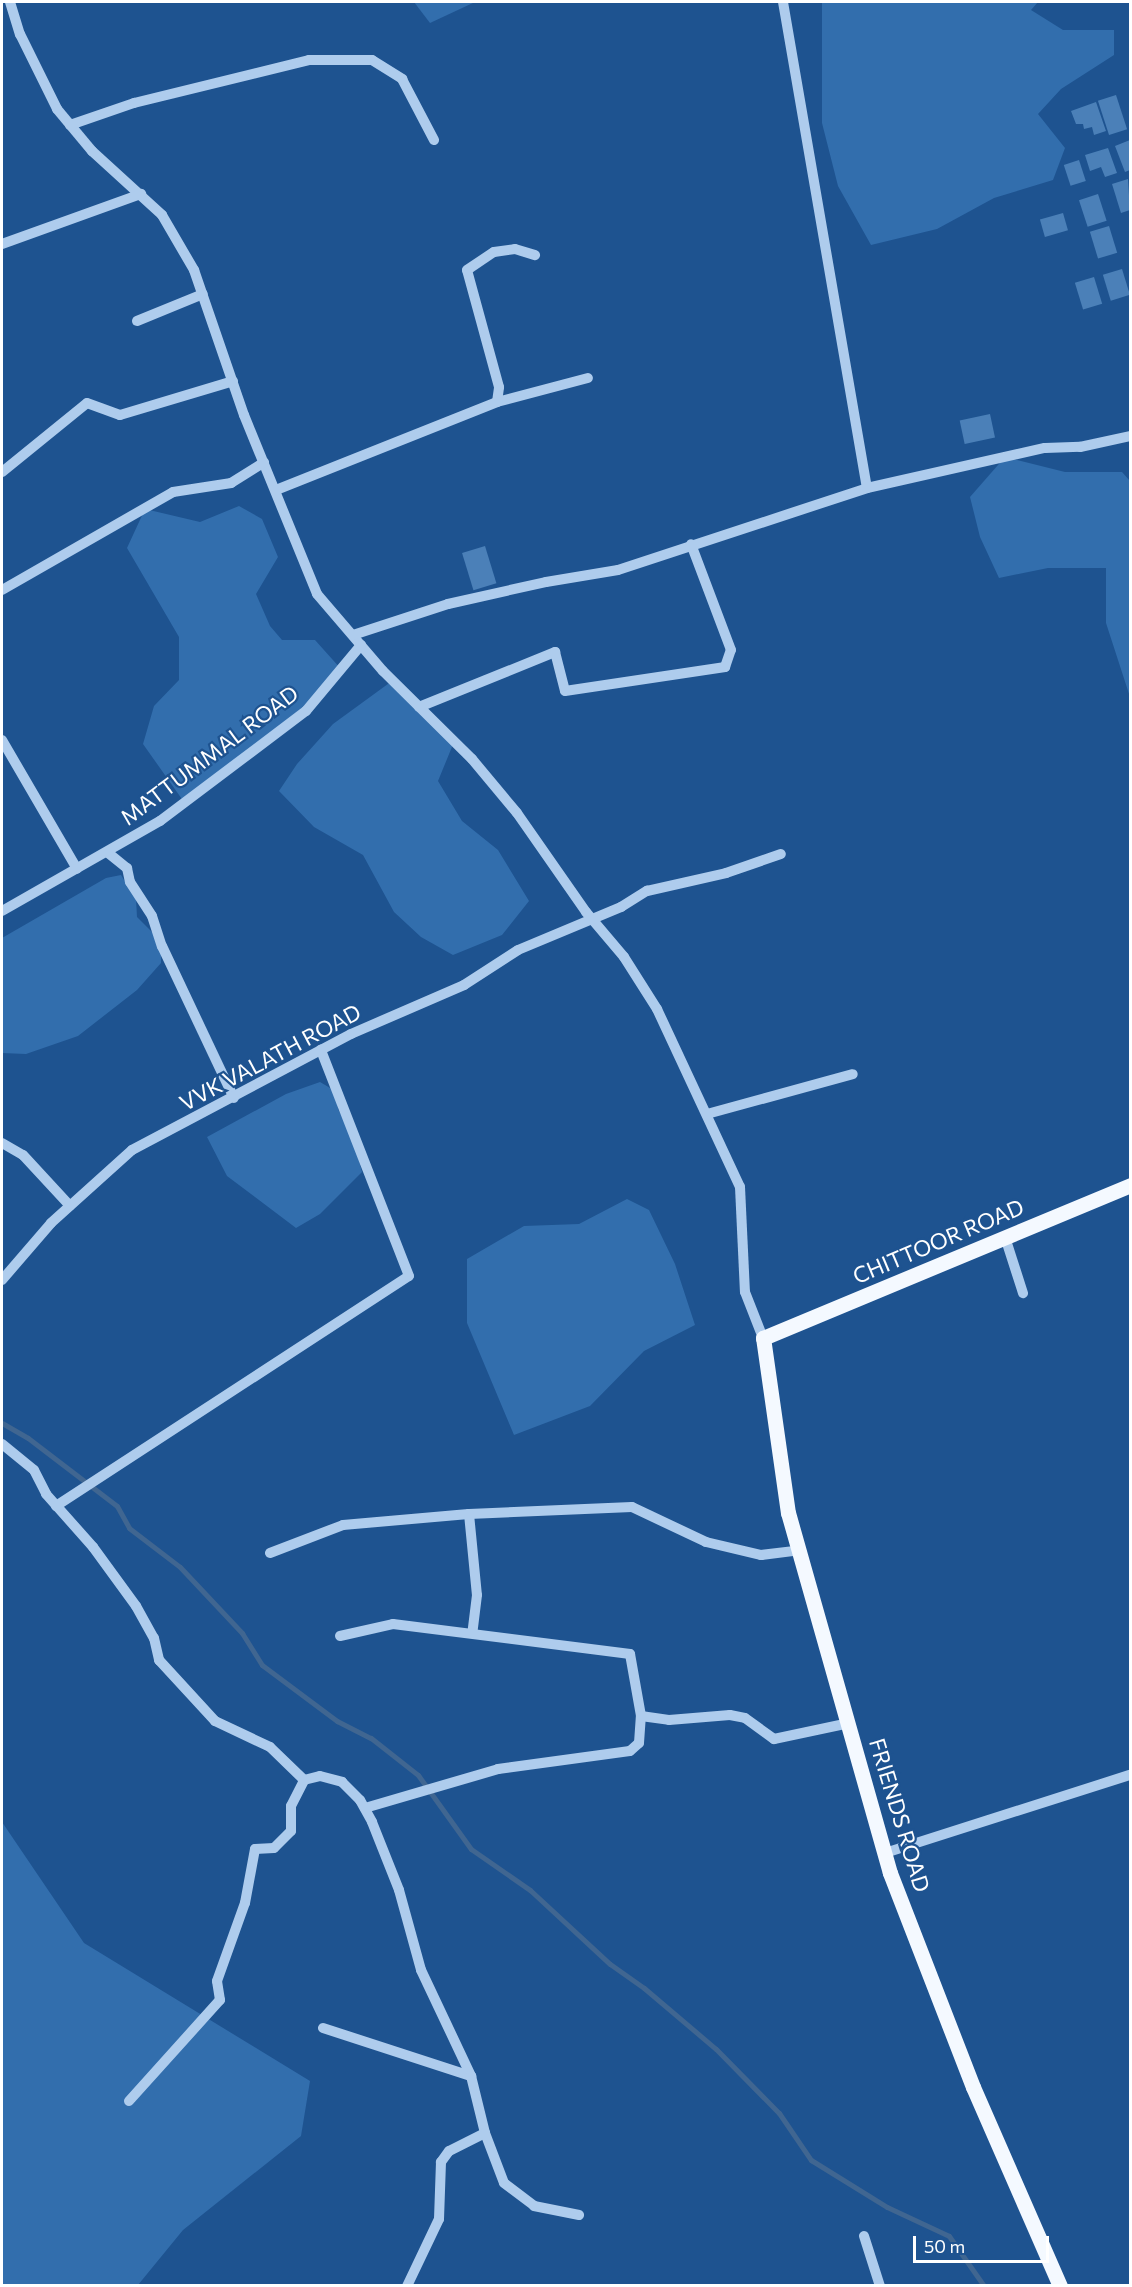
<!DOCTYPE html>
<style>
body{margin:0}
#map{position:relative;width:1132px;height:2287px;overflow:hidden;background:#1e5390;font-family:Commissioner,sans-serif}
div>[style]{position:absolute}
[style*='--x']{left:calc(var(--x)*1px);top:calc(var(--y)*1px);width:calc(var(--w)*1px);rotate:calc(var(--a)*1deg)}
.green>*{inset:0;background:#326ead}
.stream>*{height:5px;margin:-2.5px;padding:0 2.5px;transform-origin:2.5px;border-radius:2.5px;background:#406691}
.building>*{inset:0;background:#4b80b8;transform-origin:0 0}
.minor>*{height:10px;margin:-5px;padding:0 5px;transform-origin:5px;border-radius:5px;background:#aecced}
.major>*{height:15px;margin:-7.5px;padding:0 7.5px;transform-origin:7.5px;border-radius:7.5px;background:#f4f9ff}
span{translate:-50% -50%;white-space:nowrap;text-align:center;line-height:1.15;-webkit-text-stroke:4.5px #1e5390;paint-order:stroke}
.street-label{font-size:22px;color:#fff}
.frame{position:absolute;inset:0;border:3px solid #fff;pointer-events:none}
.scale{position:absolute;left:913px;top:2236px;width:136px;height:27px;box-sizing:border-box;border:3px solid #fff;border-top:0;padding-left:8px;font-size:18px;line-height:21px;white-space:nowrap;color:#fff;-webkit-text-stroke:4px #1e5390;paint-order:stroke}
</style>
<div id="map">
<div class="green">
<i style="clip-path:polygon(414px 2px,475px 2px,430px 23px)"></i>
<i style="clip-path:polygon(822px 2px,1038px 2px,1031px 10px,1063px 30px,1114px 30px,1114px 55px,1061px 89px,1038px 114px,1065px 148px,1053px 180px,994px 198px,937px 229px,871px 245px,838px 186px,822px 123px)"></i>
<i style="clip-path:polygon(1005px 457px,1065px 472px,1122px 472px,1130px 481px,1130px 697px,1106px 623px,1106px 568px,1048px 568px,999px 578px,980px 537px,970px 497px)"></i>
<i style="clip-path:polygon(239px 506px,262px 519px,278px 557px,256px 594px,270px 626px,282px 640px,315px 640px,341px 669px,321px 693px,184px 802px,143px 744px,154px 706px,179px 680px,179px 637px,127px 548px,145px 509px,200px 522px)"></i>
<i style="clip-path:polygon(392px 681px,454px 742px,438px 781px,462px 821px,498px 850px,529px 901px,502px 935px,453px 955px,421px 937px,394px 912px,363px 855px,314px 827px,279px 791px,297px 764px,333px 724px)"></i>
<i style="clip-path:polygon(121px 875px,136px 899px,137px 917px,161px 941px,161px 963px,137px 990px,78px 1036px,26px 1054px,2px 1053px,2px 938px,106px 878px)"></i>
<i style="clip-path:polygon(320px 1082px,337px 1092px,338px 1109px,353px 1138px,362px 1172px,320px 1214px,296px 1228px,227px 1176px,207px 1137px,286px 1094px)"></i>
<i style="clip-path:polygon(627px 1199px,649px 1210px,675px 1264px,695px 1325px,644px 1351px,590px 1406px,514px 1435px,467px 1323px,467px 1259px,524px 1226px,579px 1224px)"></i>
<i style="clip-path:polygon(2px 1822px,84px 1943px,310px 2081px,301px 2136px,183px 2230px,138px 2285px,2px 2285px)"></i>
</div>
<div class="stream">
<i style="--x:2;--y:1423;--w:30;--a:30"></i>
<i style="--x:28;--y:1438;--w:112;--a:37.4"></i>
<i style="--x:117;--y:1506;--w:25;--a:61"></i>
<i style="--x:129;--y:1528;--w:64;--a:37.4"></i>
<i style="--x:180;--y:1567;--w:91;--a:46.8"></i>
<i style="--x:242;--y:1633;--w:38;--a:58"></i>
<i style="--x:262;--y:1665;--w:94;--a:36.7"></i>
<i style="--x:337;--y:1721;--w:38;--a:27"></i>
<i style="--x:371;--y:1738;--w:60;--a:38.2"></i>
<i style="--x:418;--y:1775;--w:91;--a:54.4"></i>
<i style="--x:471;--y:1849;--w:72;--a:34.8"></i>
<i style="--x:530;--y:1890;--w:109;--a:42.8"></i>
<i style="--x:610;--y:1964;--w:42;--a:35.2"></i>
<i style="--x:644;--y:1988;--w:94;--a:40.3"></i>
<i style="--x:716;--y:2049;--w:90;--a:45.5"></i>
<i style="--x:779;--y:2113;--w:57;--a:55.8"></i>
<i style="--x:811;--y:2160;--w:89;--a:31.7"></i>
<i style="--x:887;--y:2207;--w:68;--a:25.1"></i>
<i style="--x:949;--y:2236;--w:61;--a:55"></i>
</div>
<div class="building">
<i style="left:1116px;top:95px;width:36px;height:19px;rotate:72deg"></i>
<i style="clip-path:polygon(1096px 102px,1106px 131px,1094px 135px,1092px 127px,1084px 129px,1083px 124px,1076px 124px,1071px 111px)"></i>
<i style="clip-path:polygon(1130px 140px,1130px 170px,1125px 172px,1115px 146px)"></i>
<i style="clip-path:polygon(1108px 148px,1117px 173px,1105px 177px,1101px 167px,1090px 171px,1085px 155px)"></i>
<i style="left:1079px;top:160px;width:22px;height:16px;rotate:72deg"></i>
<i style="clip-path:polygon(1128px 179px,1130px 210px,1121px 213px,1112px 184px)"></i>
<i style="left:1098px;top:194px;width:28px;height:20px;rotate:72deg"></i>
<i style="left:1063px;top:213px;width:18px;height:24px;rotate:74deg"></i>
<i style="left:1109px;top:226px;width:28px;height:20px;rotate:73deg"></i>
<i style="left:1122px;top:269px;width:27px;height:20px;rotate:73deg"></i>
<i style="left:1094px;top:277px;width:28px;height:20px;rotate:73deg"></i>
<i style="left:990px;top:414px;width:24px;height:31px;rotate:78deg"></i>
<i style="left:485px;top:546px;width:39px;height:24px;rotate:73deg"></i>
</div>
<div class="minor">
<i style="--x:10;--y:2;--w:34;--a:73"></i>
<i style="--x:20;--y:34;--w:84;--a:63.7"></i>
<i style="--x:57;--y:109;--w:55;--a:50.2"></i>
<i style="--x:92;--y:151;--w:95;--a:42.4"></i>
<i style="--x:162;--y:215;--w:64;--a:59.8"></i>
<i style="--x:194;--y:270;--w:153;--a:71"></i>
<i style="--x:244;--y:415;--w:193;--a:67.8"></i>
<i style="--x:317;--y:594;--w:101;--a:49.4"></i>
<i style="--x:383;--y:671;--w:125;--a:44.7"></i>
<i style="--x:472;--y:759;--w:70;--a:50.2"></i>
<i style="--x:517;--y:813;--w:121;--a:55.1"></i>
<i style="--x:586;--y:912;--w:59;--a:49.8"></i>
<i style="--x:624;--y:957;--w:62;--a:57.6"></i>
<i style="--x:657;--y:1009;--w:196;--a:65"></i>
<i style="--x:740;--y:1187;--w:105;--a:87.3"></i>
<i style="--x:745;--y:1292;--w:49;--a:68.6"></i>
<i style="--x:783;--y:2;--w:493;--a:80.2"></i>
<i style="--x:70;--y:125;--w:68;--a:-19"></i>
<i style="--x:134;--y:103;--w:180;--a:-13.8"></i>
<i style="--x:309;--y:60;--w:63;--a:0"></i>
<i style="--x:372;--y:60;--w:36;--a:32"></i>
<i style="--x:402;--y:79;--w:69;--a:62.3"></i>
<i style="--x:2;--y:244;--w:148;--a:-19.8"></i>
<i style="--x:137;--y:321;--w:71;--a:-22.2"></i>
<i style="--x:497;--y:402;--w:94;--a:-14.8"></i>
<i style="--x:2;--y:472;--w:109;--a:-39.1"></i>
<i style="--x:87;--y:403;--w:35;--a:20"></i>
<i style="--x:120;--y:415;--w:118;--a:-16.7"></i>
<i style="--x:276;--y:490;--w:238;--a:-21.7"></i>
<i style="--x:497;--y:402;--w:15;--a:-82"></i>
<i style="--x:499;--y:387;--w:121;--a:-105.3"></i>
<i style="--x:467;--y:270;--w:32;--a:-34"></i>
<i style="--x:494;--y:252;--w:21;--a:-8"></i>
<i style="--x:515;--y:249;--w:21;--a:17"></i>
<i style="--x:2;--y:590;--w:197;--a:-29.8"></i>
<i style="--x:173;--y:492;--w:59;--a:-8.8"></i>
<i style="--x:231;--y:483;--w:39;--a:-32"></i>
<i style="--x:353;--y:635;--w:100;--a:-18.1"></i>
<i style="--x:448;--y:604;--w:100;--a:-12.7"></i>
<i style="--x:546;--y:582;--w:73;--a:-9.5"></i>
<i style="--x:618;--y:570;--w:262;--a:-18.2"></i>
<i style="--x:867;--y:488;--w:182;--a:-12.7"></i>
<i style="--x:1045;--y:448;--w:35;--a:-2"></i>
<i style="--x:1080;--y:447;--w:51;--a:-12.4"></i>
<i style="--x:419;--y:707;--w:147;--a:-22"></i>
<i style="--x:555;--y:652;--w:40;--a:75.6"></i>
<i style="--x:565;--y:691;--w:162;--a:-8.5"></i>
<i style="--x:725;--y:667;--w:18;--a:-71"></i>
<i style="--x:731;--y:650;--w:113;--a:-110.7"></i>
<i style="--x:2;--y:740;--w:149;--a:59.8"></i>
<i style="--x:107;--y:852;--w:26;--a:39"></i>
<i style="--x:127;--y:868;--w:14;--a:78"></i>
<i style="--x:130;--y:882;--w:40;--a:57.1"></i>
<i style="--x:152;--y:916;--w:32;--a:72"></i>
<i style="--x:162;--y:946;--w:168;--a:64.7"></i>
<i style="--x:2;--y:911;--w:182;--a:-29.7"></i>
<i style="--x:160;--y:821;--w:183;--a:-37"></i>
<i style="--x:306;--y:711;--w:86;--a:-50.2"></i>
<i style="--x:707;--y:1114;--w:151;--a:-15.3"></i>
<i style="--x:2;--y:1143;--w:24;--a:30"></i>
<i style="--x:23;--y:1155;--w:69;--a:47.3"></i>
<i style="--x:1005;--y:1237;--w:59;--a:72.2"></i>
<i style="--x:2;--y:1280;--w:75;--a:-49.3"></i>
<i style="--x:51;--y:1223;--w:109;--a:-42"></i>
<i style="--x:132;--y:1150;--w:248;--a:-27.9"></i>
<i style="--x:351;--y:1034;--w:123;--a:-23.4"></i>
<i style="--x:464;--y:985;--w:64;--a:-32.9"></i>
<i style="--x:518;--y:950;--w:112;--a:-22.7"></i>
<i style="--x:621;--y:907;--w:31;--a:-32"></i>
<i style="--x:647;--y:891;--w:81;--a:-12.8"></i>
<i style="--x:726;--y:873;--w:58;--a:-19.1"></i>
<i style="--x:2;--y:1444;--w:41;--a:39.1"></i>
<i style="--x:34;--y:1470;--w:27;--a:63"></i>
<i style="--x:46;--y:1494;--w:71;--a:48.4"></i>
<i style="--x:93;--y:1547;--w:73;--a:53.9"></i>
<i style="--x:136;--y:1606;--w:37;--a:61"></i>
<i style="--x:154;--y:1638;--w:23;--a:77"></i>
<i style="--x:159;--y:1660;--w:83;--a:47.4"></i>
<i style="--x:215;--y:1721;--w:61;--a:25.3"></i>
<i style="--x:270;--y:1747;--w:47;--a:44.1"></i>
<i style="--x:56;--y:1506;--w:421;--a:-33.1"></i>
<i style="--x:409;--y:1276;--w:243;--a:-111.3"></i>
<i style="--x:469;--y:1514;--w:163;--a:-2.5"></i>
<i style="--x:632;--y:1507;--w:82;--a:25.3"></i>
<i style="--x:706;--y:1542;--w:57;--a:13.3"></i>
<i style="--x:761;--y:1555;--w:38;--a:-7"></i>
<i style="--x:270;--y:1553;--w:78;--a:-21"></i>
<i style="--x:343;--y:1525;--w:126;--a:-5"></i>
<i style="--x:469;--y:1514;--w:81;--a:84.4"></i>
<i style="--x:477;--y:1595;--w:38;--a:97"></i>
<i style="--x:340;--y:1636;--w:54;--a:-12.8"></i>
<i style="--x:393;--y:1624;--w:239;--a:7.2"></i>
<i style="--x:630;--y:1654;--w:63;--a:79.9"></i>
<i style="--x:365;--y:1808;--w:139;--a:-16.3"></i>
<i style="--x:498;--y:1769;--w:133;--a:-7.8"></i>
<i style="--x:630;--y:1751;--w:12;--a:-42"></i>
<i style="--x:639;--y:1743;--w:27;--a:-86"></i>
<i style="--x:641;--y:1716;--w:28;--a:8"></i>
<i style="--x:669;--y:1720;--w:61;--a:-4.7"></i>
<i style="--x:730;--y:1715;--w:15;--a:11"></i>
<i style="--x:745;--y:1718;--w:36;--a:36"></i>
<i style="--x:774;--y:1739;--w:77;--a:-12"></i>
<i style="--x:885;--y:1853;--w:257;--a:-17.7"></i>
<i style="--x:323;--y:2028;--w:156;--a:18"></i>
<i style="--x:129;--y:2101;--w:136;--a:-48"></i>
<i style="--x:220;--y:2000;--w:19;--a:-99"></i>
<i style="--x:217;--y:1981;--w:83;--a:-70.3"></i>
<i style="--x:245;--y:1903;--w:55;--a:-79.5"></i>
<i style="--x:255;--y:1849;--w:19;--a:-3"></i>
<i style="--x:274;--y:1848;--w:24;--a:-45"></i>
<i style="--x:291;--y:1831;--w:25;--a:-90"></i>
<i style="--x:291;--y:1806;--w:29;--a:-63"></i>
<i style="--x:304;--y:1780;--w:16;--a:-14"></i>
<i style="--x:320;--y:1776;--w:23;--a:15"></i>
<i style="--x:342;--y:1782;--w:25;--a:45"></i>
<i style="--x:360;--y:1800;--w:25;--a:61"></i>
<i style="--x:372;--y:1822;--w:73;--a:68.3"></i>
<i style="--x:399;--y:1890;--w:83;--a:74.6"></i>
<i style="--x:421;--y:1970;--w:117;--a:64.7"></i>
<i style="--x:471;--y:2076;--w:59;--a:76.2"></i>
<i style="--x:485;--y:2133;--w:40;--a:153.4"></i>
<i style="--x:449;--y:2151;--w:14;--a:126"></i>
<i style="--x:441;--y:2162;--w:57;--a:92"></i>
<i style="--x:439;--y:2219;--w:74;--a:115.5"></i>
<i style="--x:485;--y:2133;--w:53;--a:69.2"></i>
<i style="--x:504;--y:2183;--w:38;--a:37"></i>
<i style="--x:534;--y:2206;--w:46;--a:11.3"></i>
<i style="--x:864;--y:2236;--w:52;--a:72.3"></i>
</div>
<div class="major">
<i style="--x:1060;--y:2286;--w:217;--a:-113.6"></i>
<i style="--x:973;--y:2087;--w:230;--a:-111.2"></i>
<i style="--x:890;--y:1873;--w:374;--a:-105.8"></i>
<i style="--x:788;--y:1513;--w:177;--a:-98.1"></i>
<i style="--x:763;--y:1338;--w:398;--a:-22.6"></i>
</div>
<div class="street-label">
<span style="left:209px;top:755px;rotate:-37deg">MATTUMMAL ROAD</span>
<span style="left:270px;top:1057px;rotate:-28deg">VVK VALATH ROAD</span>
<span style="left:938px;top:1241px;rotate:-23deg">CHITTOOR ROAD</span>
<span style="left:900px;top:1815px;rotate:73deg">FRIENDS ROAD</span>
</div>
<div class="frame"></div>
<div class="scale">50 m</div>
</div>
